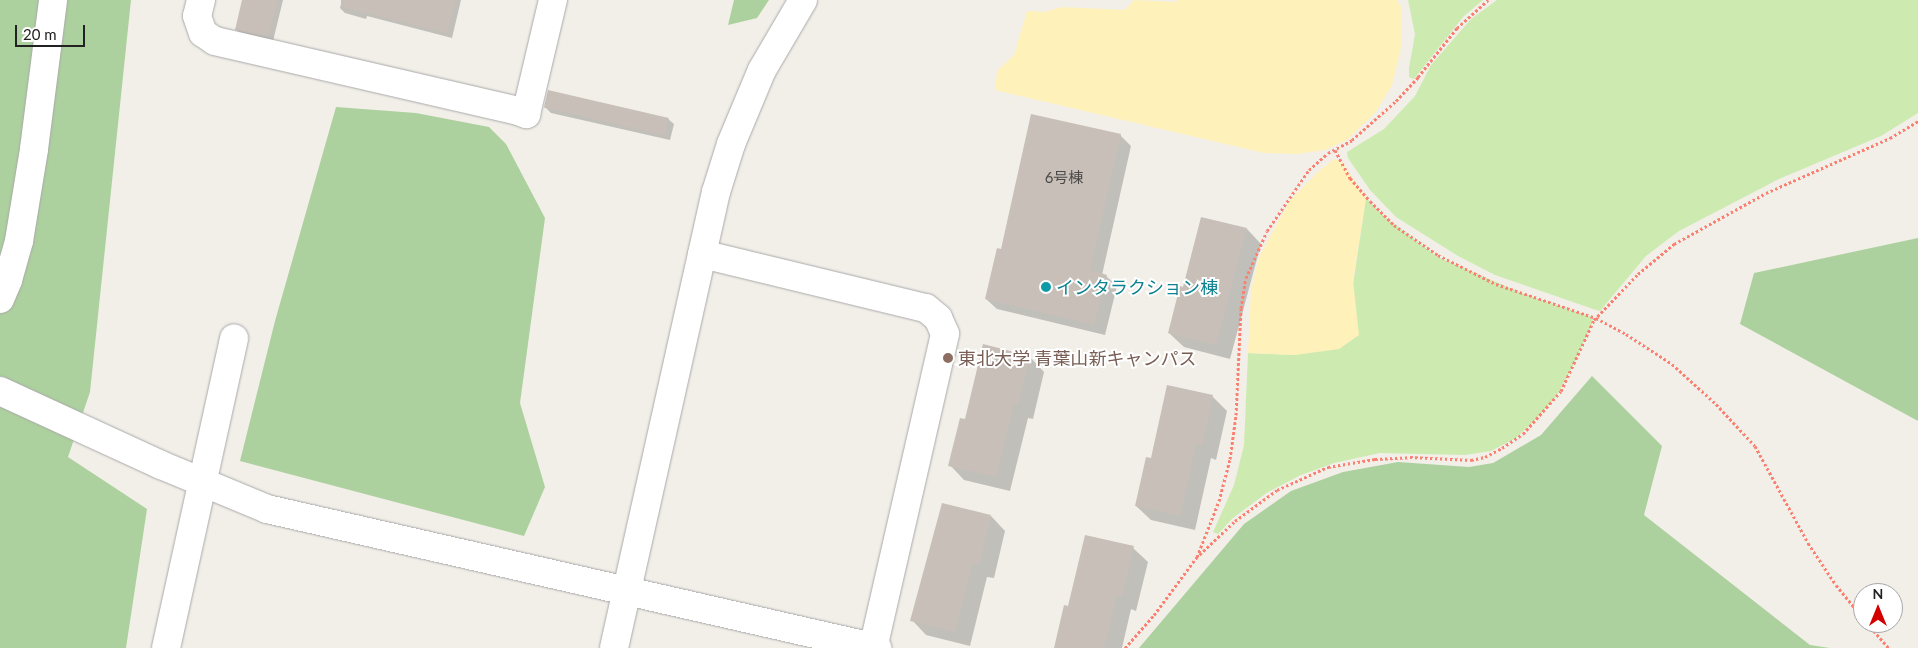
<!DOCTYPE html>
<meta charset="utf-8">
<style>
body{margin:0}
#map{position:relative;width:1918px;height:648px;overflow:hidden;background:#f2efe9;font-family:Lato,"Noto Sans JP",sans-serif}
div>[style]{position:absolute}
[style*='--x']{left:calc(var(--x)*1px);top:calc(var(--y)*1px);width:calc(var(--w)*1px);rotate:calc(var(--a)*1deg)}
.grass>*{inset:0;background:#cdebb0}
.forest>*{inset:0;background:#add19e}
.sand>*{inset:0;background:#fff1ba}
.shadow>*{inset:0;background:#0003}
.building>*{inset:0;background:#c7bfb8;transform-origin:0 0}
.path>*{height:3px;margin-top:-1.5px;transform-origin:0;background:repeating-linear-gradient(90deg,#fa8072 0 2.5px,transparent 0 5px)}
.roads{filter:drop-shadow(0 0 1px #a9a9a9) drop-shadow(0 0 1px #a9a9a9)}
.minor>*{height:28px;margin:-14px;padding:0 14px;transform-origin:14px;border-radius:14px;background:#fff}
.dots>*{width:14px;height:14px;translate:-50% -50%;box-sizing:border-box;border:2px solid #fff;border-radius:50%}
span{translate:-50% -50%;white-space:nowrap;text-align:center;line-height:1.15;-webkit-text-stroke:4px #fff;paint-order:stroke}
.number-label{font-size:15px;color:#4b4948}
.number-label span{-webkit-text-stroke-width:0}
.culture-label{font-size:18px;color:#0d838f}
.left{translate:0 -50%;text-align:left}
.education-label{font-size:18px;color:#785e54}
.north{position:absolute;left:1853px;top:583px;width:50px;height:50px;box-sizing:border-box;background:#fff;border:1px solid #a7a7a7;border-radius:50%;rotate:0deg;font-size:14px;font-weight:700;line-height:20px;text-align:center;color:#222}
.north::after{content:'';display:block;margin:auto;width:18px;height:22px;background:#d40000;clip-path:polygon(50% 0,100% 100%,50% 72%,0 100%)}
.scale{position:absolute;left:15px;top:25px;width:70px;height:22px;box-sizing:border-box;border:2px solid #222;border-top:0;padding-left:6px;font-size:15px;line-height:18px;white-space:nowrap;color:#222;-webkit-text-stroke:4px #fff;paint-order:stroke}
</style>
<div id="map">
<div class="grass">
<i style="clip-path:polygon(1408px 0,1483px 0,1463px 17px,1414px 79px,1409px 77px,1409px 68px,1415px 34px)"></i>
<i style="clip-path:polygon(1497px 0,1918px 0,1918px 113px,1881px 136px,1779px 179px,1679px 231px,1646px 256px,1600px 311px,1593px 309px,1495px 275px,1458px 256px,1396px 217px,1370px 190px,1348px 158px,1347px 152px,1384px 129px,1415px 96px,1431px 65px,1471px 19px)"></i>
<i style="clip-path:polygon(1366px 198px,1385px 217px,1438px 257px,1524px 294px,1592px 317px,1593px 322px,1572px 368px,1556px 397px,1534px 421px,1516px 438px,1491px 451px,1465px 455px,1380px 453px,1334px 463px,1301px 475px,1268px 492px,1233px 518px,1218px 534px,1213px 532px,1234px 485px,1244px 445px,1248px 353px,1295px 355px,1353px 285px)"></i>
</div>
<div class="forest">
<i style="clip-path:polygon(0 0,131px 0,90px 392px,68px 457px,147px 509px,126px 648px,0 648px)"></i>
<i style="clip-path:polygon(734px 0,769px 0,757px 18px,728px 25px)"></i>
<i style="clip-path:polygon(336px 107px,416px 113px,489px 127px,506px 144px,545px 218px,520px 403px,545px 487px,524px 536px,240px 461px,275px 321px)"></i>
<i style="clip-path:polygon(1918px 238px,1918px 421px,1740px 324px,1754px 273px)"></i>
<i style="clip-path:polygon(1592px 376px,1662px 446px,1644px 515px,1810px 645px,1830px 648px,1139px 648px,1244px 524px,1291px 491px,1343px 472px,1398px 462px,1469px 467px,1493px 463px,1541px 435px)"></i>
</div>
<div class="sand">
<i style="clip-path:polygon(1134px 0,1176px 2px,1178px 0,1397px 0,1402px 9px,1402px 44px,1392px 85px,1376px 112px,1347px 140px,1325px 150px,1297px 154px,1264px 153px,995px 90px,997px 71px,1014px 55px,1027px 11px,1044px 12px,1062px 7px,1125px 10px)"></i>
<i style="clip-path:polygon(1334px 159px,1342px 162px,1366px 198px,1353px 281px,1359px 335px,1339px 349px,1295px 355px,1248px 353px,1251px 290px,1259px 257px,1290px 200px,1320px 170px)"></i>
</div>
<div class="shadow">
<i style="clip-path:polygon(243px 0,283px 0,273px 41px,241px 34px,236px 29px)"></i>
<i style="clip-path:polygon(342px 0,461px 0,452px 38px,367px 16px,366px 19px,345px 13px,340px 8px)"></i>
<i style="clip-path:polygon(545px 107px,668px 119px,674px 124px,670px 140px,551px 113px)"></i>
<i style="clip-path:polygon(1120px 135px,1131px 146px,1102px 275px,1106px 276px,1117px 286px,1105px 335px,997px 309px,986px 299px,1001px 251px)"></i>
<i style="clip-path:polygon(1247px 229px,1261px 244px,1230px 359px,1184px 347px,1169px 333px,1184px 289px)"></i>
<i style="clip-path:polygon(984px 346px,1030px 357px,1044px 372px,1033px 419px,1028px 418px,1010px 491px,964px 480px,950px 465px,966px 420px)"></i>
<i style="clip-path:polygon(1212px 396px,1227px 411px,1216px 460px,1211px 458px,1195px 530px,1151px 520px,1136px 506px,1152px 459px)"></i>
<i style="clip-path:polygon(991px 516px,1005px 531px,994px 578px,987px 577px,970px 646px,926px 635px,912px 620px)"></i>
<i style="clip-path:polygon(1133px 548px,1148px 562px,1136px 611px,1131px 609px,1122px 648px,1056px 648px,1069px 608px)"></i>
</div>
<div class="building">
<i style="clip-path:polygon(242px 0,278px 0,268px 37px,235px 30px)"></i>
<i style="clip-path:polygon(341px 0,456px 0,447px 33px,341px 7px)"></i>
<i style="left:548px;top:90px;width:124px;height:18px;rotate:13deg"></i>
<i style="clip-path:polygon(1031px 114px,1121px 134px,1090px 270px,1107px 275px,1094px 325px,985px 299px,997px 248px,1001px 249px)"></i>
<i style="clip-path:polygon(1201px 217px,1247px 228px,1216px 345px,1168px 333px,1180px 286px,1183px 287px)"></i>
<i style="clip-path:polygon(983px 344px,1030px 356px,1018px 405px,1014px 404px,996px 477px,948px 466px,960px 418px,965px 419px)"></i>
<i style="clip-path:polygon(1167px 385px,1213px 395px,1202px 446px,1196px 445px,1180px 516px,1135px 506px,1146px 457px,1151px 458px)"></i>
<i style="clip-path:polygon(942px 503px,991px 515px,979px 565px,973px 563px,955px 632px,910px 621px)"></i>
<i style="clip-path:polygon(1085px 535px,1134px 546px,1122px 597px,1117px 596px,1104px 648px,1054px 648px,1064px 605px,1068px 606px)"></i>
</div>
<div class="path">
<i style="--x:1335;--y:150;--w:32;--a:62"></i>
<i style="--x:1350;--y:178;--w:30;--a:49"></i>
<i style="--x:1370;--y:201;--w:34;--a:45"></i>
<i style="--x:1394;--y:225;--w:53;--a:34.3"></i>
<i style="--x:1438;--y:255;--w:65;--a:26.6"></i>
<i style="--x:1496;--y:284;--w:106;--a:18.8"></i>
<i style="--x:1596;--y:318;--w:34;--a:28"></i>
<i style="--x:1626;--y:334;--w:55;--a:33.1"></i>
<i style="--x:1672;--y:364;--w:59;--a:42.3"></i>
<i style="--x:1716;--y:404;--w:57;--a:47.1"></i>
<i style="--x:1755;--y:446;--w:111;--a:61.3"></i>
<i style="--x:1808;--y:543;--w:50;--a:56.3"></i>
<i style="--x:1836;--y:585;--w:43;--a:50.7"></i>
<i style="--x:1197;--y:557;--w:60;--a:-68.6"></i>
<i style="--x:1219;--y:501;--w:43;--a:-75.3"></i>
<i style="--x:1230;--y:459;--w:44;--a:-82.2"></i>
<i style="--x:1236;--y:415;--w:107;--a:-87.3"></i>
<i style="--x:1241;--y:308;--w:30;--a:-81"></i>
<i style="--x:1246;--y:278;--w:51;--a:-65.9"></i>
<i style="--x:1267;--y:231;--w:74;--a:-55.5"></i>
<i style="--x:1309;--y:170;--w:25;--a:-42"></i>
<i style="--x:1328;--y:153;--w:27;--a:-28"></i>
<i style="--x:1352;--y:140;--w:59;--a:-41.6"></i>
<i style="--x:1396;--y:101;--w:33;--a:-47"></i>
<i style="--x:1418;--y:77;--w:63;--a:-51.5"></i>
<i style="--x:1457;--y:28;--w:42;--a:-42.1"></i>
<i style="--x:1867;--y:623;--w:33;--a:49"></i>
<i style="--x:1125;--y:648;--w:44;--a:-48.7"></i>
<i style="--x:1154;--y:615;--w:71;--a:-53.6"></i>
<i style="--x:1196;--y:558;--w:54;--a:-43.5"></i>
<i style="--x:1235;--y:521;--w:52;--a:-36.4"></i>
<i style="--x:1277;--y:490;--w:56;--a:-24.3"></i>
<i style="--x:1328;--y:467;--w:48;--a:-9.7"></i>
<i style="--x:1375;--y:459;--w:35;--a:-3"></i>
<i style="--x:1410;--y:457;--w:61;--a:2.8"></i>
<i style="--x:1471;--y:460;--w:14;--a:-12"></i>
<i style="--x:1485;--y:457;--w:19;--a:-28"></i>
<i style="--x:1502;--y:448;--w:25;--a:-34"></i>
<i style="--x:1523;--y:434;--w:57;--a:-48.5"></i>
<i style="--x:1561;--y:391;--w:78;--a:-65.1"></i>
<i style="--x:1594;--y:320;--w:64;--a:-46.3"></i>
<i style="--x:1638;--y:274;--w:47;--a:-39.8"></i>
<i style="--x:1674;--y:244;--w:105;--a:-29"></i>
<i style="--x:1766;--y:193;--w:136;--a:-23.9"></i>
<i style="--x:1890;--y:138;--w:33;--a:-31"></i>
</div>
<div class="roads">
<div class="minor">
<i style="--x:201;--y:0;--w:16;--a:104"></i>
<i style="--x:197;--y:16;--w:18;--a:71"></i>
<i style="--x:203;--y:33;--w:14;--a:34"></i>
<i style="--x:215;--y:41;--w:311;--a:13"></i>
<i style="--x:518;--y:111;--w:9;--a:21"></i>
<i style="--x:526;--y:114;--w:117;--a:-76.7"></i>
<i style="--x:702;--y:254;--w:230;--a:13.6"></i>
<i style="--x:926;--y:308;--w:16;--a:40"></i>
<i style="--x:938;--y:318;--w:17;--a:66"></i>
<i style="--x:945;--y:334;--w:322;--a:102.9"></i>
<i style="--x:0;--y:299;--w:21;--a:-67"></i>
<i style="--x:8;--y:280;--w:41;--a:-74.2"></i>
<i style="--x:19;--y:241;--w:93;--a:-80.7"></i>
<i style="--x:34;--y:149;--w:150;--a:-82.7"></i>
<i style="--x:0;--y:391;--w:177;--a:24.7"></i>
<i style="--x:161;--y:465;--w:115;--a:22.5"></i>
<i style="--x:267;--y:509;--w:626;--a:12.84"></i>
<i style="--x:166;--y:648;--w:317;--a:-77.6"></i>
<i style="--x:614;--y:648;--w:467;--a:-77.4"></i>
<i style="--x:716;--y:192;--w:50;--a:-72.6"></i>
<i style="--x:731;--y:144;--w:80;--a:-67.3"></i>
<i style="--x:762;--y:70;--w:81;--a:-59.6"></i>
</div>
</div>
<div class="dots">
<i style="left:1046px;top:287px;background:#0f9aa8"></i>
<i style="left:948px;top:358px;background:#8d6e63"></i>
</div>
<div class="number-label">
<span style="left:1064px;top:178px">6号棟</span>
</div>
<div class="culture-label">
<span class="left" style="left:1056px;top:287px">インタラクション棟</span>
</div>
<div class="education-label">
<span class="left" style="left:958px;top:358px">東北大学 青葉山新キャンパス</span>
</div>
<div class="north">N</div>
<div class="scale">20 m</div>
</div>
